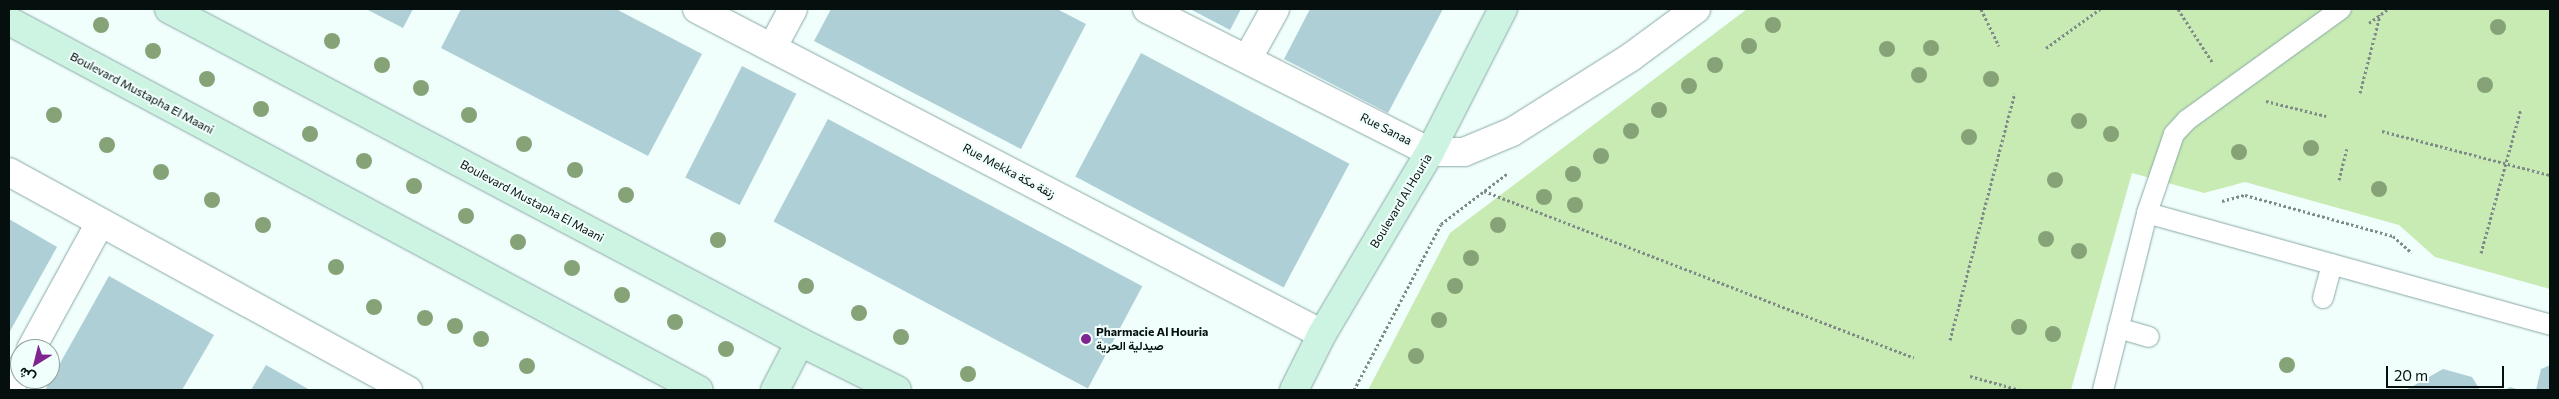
<!DOCTYPE html>
<meta charset="utf-8">
<style>
body{margin:0}
#map{position:relative;width:2559px;height:399px;overflow:hidden;background:#f0fefc;font-family:Commissioner,Vazirmatn,sans-serif}
div>[style]{position:absolute}
[style*='--x']{left:calc(var(--x)*1px);top:calc(var(--y)*1px);width:calc(var(--w)*1px);rotate:calc(var(--a)*1deg)}
.green>*{inset:0;background:#c8ebb4}
.building>*{inset:0;background:#afcfd7;transform-origin:0 0}
.path>*{height:3px;margin-top:-1.5px;transform-origin:0;background:repeating-linear-gradient(90deg,#7f8b89 0 2.5px,transparent 0 5px)}
.roads{filter:drop-shadow(0 0 1px #89a9a6) drop-shadow(0 0 1px #89a9a6)}
.lane>*{height:20px;margin:-10px;padding:0 10px;transform-origin:10px;border-radius:10px;background:#fff}
.street>*{height:28px;margin:-14px;padding:0 14px;transform-origin:14px;border-radius:14px;background:#fff}
.secondary>*{height:28px;margin:-14px;padding:0 14px;transform-origin:14px;border-radius:14px;background:#cdf3e2}
.trees>*{width:16px;height:16px;margin:-8px;border-radius:50%;background:#86a377}
.dots>*{width:14px;height:14px;translate:-50% -50%;box-sizing:border-box;border:2px solid #f0fefc;border-radius:50%}
span{translate:-50% -50%;white-space:nowrap;text-align:center;line-height:1.15;-webkit-text-stroke:4px #f0fefc;paint-order:stroke}
.street-label{font-size:12px;color:#05100e}
.poi-label{font-size:12px;color:#05100e;font-weight:700}
.left{translate:0 -50%;text-align:left}
.frame{position:absolute;inset:0;border:10px solid #05100e;pointer-events:none}
.north{position:absolute;left:10px;top:339px;width:50px;height:50px;box-sizing:border-box;background:#f0fefc;border:1px solid #929f9d;border-radius:50%;rotate:216deg;font-size:14px;font-weight:700;line-height:20px;text-align:center;color:#05100e}
.north::after{content:'';display:block;margin:auto;width:18px;height:22px;background:#802490;clip-path:polygon(50% 0,100% 100%,50% 72%,0 100%)}
.scale{position:absolute;left:2386px;top:366px;width:118px;height:22px;box-sizing:border-box;border:2px solid #05100e;border-top:0;padding-left:6px;font-size:15px;line-height:18px;white-space:nowrap;color:#05100e;-webkit-text-stroke:4px #f0fefc;paint-order:stroke}
</style>
<div id="map">
<div class="green">
<i style="clip-path:polygon(1747px 9px,2550px 9px,2550px 289px,2435px 257px,2399px 225px,2245px 182px,2204px 193px,2132px 173px,2071px 390px,1368px 390px,1450px 233px)"></i>
</div>
<div class="building">
<i style="clip-path:polygon(366px 9px,413px 9px,403px 28px)"></i>
<i style="clip-path:polygon(461px 9px,616px 9px,702px 54px,648px 156px,441px 48px)"></i>
<i style="clip-path:polygon(831px 9px,1057px 9px,1086px 24px,1021px 149px,814px 41px)"></i>
<i style="clip-path:polygon(1190px 9px,1241px 9px,1230px 30px)"></i>
<i style="clip-path:polygon(1310px 9px,1443px 9px,1388px 113px,1284px 59px)"></i>
<i style="left:1141px;top:53px;width:236px;height:140px;rotate:28deg"></i>
<i style="left:742px;top:66px;width:61px;height:125px;rotate:27deg"></i>
<i style="left:828px;top:119px;width:356px;height:116px;rotate:28deg"></i>
<i style="clip-path:polygon(9px 219px,57px 247px,9px 333px)"></i>
<i style="clip-path:polygon(109px 276px,214px 335px,182px 390px,45px 390px)"></i>
<i style="clip-path:polygon(266px 365px,310px 390px,251px 390px)"></i>
<i style="clip-path:polygon(2550px 365px,2550px 390px,2536px 390px,2541px 369px)"></i>
<i style="clip-path:polygon(2443px 369px,2472px 377px,2480px 390px,2406px 390px)"></i>
<i style="clip-path:polygon(2510px 387px,2520px 390px,2505px 390px)"></i>
</div>
<div class="path">
<i style="--x:1981;--y:9;--w:41;--a:64.1"></i>
<i style="--x:2178;--y:9;--w:64;--a:57.1"></i>
<i style="--x:2369;--y:23;--w:24;--a:-36"></i>
<i style="--x:2046;--y:48;--w:67;--a:-35.8"></i>
<i style="--x:2360;--y:93;--w:81;--a:-75.6"></i>
<i style="--x:2266;--y:101;--w:62;--a:14"></i>
<i style="--x:2382;--y:131;--w:174;--a:14.7"></i>
<i style="--x:2339;--y:180;--w:32;--a:-76"></i>
<i style="--x:1484;--y:191;--w:461;--a:21.2"></i>
<i style="--x:2222;--y:201;--w:24;--a:-15"></i>
<i style="--x:2245;--y:195;--w:154;--a:15.5"></i>
<i style="--x:2393;--y:236;--w:25;--a:42"></i>
<i style="--x:2481;--y:253;--w:149;--a:-74.5"></i>
<i style="--x:1950;--y:340;--w:255;--a:-75.3"></i>
<i style="--x:1970;--y:376;--w:52;--a:15.6"></i>
<i style="--x:1354;--y:390;--w:187;--a:-62.3"></i>
<i style="--x:1441;--y:224;--w:84;--a:-37.3"></i>
</div>
<div class="roads">
<div class="lane">
<i style="--x:2147;--y:213;--w:418;--a:15.5"></i>
<i style="--x:2323;--y:298;--w:35;--a:-75"></i>
<i style="--x:2118;--y:328;--w:32;--a:16"></i>
<i style="--x:2103;--y:390;--w:182;--a:-76"></i>
<i style="--x:2147;--y:213;--w:83;--a:-71.1"></i>
<i style="--x:2174;--y:134;--w:19;--a:-47"></i>
<i style="--x:2187;--y:120;--w:190;--a:-35.8"></i>
</div>
<div class="street">
<i style="--x:697;--y:9;--w:704;--a:27.47"></i>
<i style="--x:1147;--y:9;--w:317;--a:26.8"></i>
<i style="--x:1430;--y:152;--w:34;--a:0"></i>
<i style="--x:1464;--y:152;--w:52;--a:-22.6"></i>
<i style="--x:1512;--y:132;--w:141;--a:-32.2"></i>
<i style="--x:1631;--y:57;--w:81;--a:-36.4"></i>
<i style="--x:772;--y:48;--w:44;--a:-61.7"></i>
<i style="--x:1248;--y:58;--w:56;--a:-61.1"></i>
<i style="--x:9;--y:172;--w:455;--a:28.7"></i>
<i style="--x:31;--y:349;--w:144;--a:-61.3"></i>
<i style="--x:9;--y:390;--w:24;--a:-62"></i>
</div>
<div class="secondary">
<i style="--x:169;--y:9;--w:713;--a:27.82"></i>
<i style="--x:800;--y:342;--w:108;--a:26.3"></i>
<i style="--x:9;--y:21;--w:782;--a:28.14"></i>
<i style="--x:775;--y:390;--w:54;--a:-62.5"></i>
<i style="--x:1294;--y:390;--w:63;--a:-63.4"></i>
<i style="--x:1322;--y:334;--w:212;--a:-59.3"></i>
<i style="--x:1430;--y:152;--w:161;--a:-63"></i>
</div>
</div>
<div class="trees">
<i style="left:101px;top:25px"></i>
<i style="left:1773px;top:25px"></i>
<i style="left:2498px;top:27px"></i>
<i style="left:332px;top:41px"></i>
<i style="left:1749px;top:46px"></i>
<i style="left:1931px;top:48px"></i>
<i style="left:1887px;top:49px"></i>
<i style="left:153px;top:51px"></i>
<i style="left:382px;top:65px"></i>
<i style="left:1715px;top:65px"></i>
<i style="left:1919px;top:75px"></i>
<i style="left:207px;top:79px"></i>
<i style="left:1991px;top:79px"></i>
<i style="left:2485px;top:85px"></i>
<i style="left:1689px;top:86px"></i>
<i style="left:421px;top:88px"></i>
<i style="left:261px;top:109px"></i>
<i style="left:1659px;top:110px"></i>
<i style="left:54px;top:115px"></i>
<i style="left:469px;top:115px"></i>
<i style="left:2079px;top:121px"></i>
<i style="left:1631px;top:131px"></i>
<i style="left:310px;top:134px"></i>
<i style="left:2111px;top:134px"></i>
<i style="left:1969px;top:137px"></i>
<i style="left:524px;top:144px"></i>
<i style="left:107px;top:145px"></i>
<i style="left:2311px;top:148px"></i>
<i style="left:2239px;top:152px"></i>
<i style="left:1601px;top:156px"></i>
<i style="left:364px;top:161px"></i>
<i style="left:575px;top:170px"></i>
<i style="left:161px;top:172px"></i>
<i style="left:1573px;top:174px"></i>
<i style="left:2055px;top:180px"></i>
<i style="left:414px;top:186px"></i>
<i style="left:2379px;top:189px"></i>
<i style="left:626px;top:195px"></i>
<i style="left:1544px;top:197px"></i>
<i style="left:212px;top:200px"></i>
<i style="left:1575px;top:205px"></i>
<i style="left:466px;top:216px"></i>
<i style="left:263px;top:225px"></i>
<i style="left:1498px;top:225px"></i>
<i style="left:2046px;top:239px"></i>
<i style="left:718px;top:240px"></i>
<i style="left:518px;top:242px"></i>
<i style="left:2079px;top:251px"></i>
<i style="left:1471px;top:258px"></i>
<i style="left:336px;top:267px"></i>
<i style="left:572px;top:268px"></i>
<i style="left:806px;top:286px"></i>
<i style="left:1455px;top:286px"></i>
<i style="left:622px;top:295px"></i>
<i style="left:374px;top:307px"></i>
<i style="left:859px;top:313px"></i>
<i style="left:425px;top:318px"></i>
<i style="left:1439px;top:320px"></i>
<i style="left:675px;top:322px"></i>
<i style="left:455px;top:326px"></i>
<i style="left:2019px;top:327px"></i>
<i style="left:2053px;top:334px"></i>
<i style="left:901px;top:337px"></i>
<i style="left:481px;top:339px"></i>
<i style="left:726px;top:349px"></i>
<i style="left:1416px;top:356px"></i>
<i style="left:2287px;top:365px"></i>
<i style="left:527px;top:366px"></i>
<i style="left:968px;top:374px"></i>
</div>
<div class="dots">
<i style="left:1086px;top:339px;background:#802490"></i>
</div>
<div class="street-label">
<span style="left:142px;top:93px;rotate:28deg">Boulevard Mustapha El Maani</span>
<span style="left:1386px;top:129px;rotate:27deg">Rue Sanaa</span>
<span style="left:1009px;top:171px;rotate:28deg">Rue Mekka زنقة مكة</span>
<span style="left:532px;top:201px;rotate:28deg">Boulevard Mustapha El Maani</span>
<span style="left:1401px;top:201px;rotate:-59deg">Boulevard Al Houria</span>
</div>
<div class="poi-label">
<span class="left" style="left:1096px;top:339px">Pharmacie Al Houria<br>صيدلية الحرية</span>
</div>
<div class="frame"></div>
<div class="north">ش</div>
<div class="scale">20 m</div>
</div>
